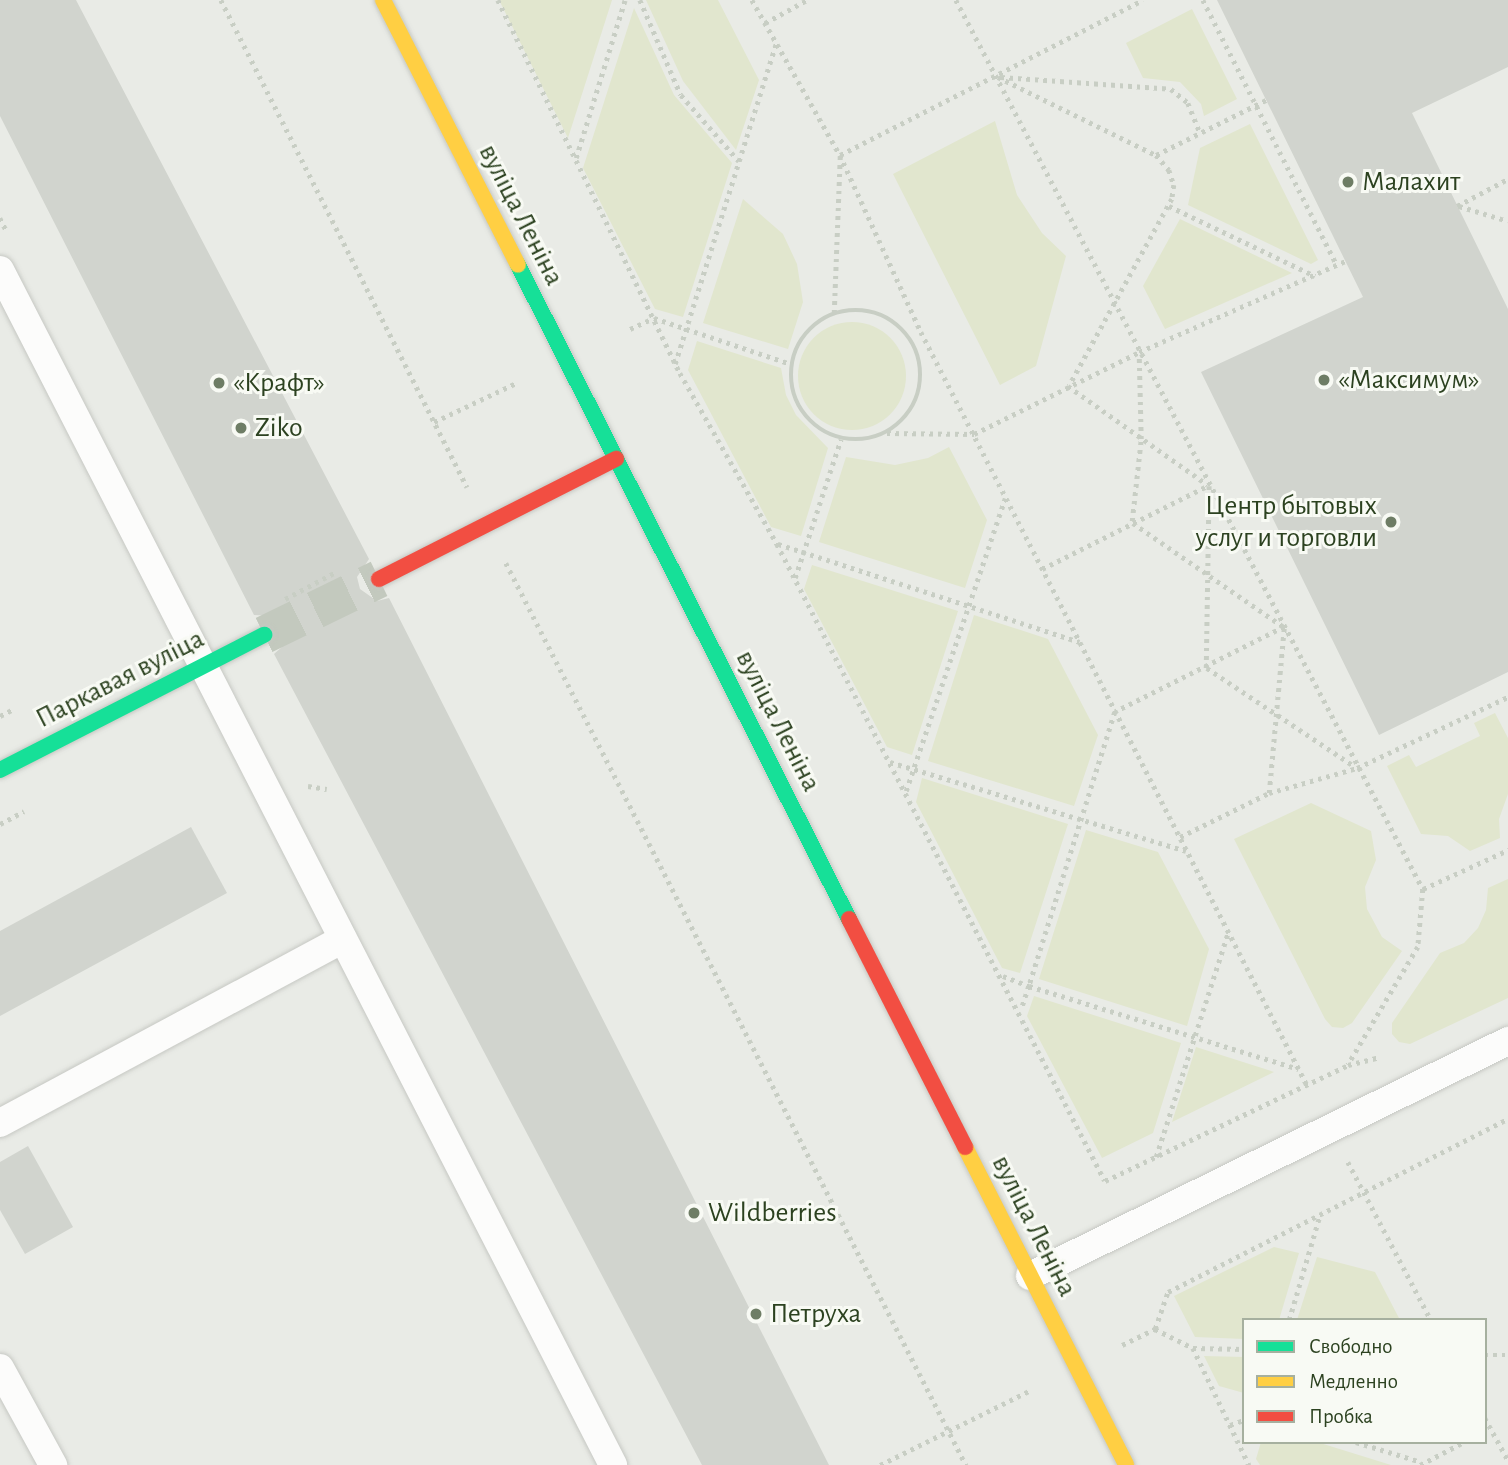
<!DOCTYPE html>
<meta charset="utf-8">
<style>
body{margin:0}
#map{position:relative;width:1508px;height:1465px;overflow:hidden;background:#e9ebe6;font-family:"Alegreya Sans",sans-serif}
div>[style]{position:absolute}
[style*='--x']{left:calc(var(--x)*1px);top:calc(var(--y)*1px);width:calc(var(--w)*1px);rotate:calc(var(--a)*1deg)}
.green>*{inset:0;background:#e1e6ce}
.round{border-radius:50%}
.building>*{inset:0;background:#d1d4ce}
.secondary-tunnel>*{height:38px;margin-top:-19px;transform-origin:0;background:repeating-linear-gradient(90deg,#c3c9be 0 38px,transparent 0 57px)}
.path>*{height:4.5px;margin-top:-2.25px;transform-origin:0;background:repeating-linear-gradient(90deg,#c8cec4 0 3.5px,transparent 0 8.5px)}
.path>.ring{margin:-2.25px;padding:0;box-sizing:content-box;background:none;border:4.5px solid #c8cec4;border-radius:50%}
.roads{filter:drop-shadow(0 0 2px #c6c8c3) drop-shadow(0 0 2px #c6c8c3)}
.lane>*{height:28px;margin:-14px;padding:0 14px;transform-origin:14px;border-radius:14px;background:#fcfcfb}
.fast>*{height:16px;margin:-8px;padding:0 8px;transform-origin:8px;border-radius:8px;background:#16e098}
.slow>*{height:16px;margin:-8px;padding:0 8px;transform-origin:8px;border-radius:8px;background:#ffcf43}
.jam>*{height:16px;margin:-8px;padding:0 8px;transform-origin:8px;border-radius:8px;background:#f24e42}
.dots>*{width:19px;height:19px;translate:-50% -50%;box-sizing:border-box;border:4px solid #f8faf4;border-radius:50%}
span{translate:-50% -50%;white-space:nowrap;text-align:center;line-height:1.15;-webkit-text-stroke:6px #f8faf4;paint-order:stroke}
.poi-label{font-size:28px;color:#2c4220}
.left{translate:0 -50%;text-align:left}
.right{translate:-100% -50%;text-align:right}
.street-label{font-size:28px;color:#2c4220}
.legend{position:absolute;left:1242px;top:1318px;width:245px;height:126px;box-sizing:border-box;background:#f8faf4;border:2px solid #a6b09f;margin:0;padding:9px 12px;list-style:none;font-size:21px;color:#2c4220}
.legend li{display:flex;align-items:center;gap:14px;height:35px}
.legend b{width:35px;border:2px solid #a6b09f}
</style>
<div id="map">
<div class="green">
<i style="clip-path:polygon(499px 0,612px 0,568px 138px)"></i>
<i style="clip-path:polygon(646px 0,718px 0,759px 80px,736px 150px,683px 81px)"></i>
<i style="clip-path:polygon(634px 8px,674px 95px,732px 163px,683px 317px,655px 309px,583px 168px)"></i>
<i style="clip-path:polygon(1192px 9px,1237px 99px,1204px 116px,1201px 104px,1180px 82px,1143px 78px,1126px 43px)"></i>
<i style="clip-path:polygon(995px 121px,1017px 195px,1042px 233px,1066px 256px,1036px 366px,1000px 385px,893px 174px)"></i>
<i style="clip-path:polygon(1250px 124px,1318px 260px,1311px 264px,1188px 205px,1200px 148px)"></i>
<i style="clip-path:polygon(743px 199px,783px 234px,797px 264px,803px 302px,788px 349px,703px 323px)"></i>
<i style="clip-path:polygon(1180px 219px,1292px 273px,1165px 329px,1143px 286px)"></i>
<i class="round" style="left:798px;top:322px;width:108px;height:108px"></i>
<i style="clip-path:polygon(697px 341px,781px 368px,786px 395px,796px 415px,828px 448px,801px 536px,771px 527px,688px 370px)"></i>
<i style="clip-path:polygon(949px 447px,987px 520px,965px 588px,819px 542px,846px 457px,895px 465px,928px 458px)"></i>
<i style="clip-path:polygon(812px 565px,958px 611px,912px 755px,887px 747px,804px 589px)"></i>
<i style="clip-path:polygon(974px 615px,1048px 639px,1098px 735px,1074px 806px,928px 761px)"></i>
<i style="clip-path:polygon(1495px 713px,1508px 738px,1508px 794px,1499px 819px,1500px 838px,1470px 851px,1448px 836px,1421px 834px,1387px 766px,1409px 755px,1416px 767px,1480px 736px,1474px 723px)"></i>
<i style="clip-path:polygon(922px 778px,1068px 824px,1020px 973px,1002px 968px,916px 802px)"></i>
<i style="clip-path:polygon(1311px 803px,1371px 831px,1376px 860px,1365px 887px,1367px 909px,1382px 937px,1402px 951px,1352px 1023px,1343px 1028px,1332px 1027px,1325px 1019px,1234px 839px)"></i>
<i style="clip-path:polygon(1086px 830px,1158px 852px,1209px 949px,1187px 1026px,1039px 979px)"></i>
<i style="clip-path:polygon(1508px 879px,1508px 998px,1410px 1044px,1399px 1042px,1392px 1034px,1392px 1023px,1440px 953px,1464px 943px,1478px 928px,1486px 910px,1488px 888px)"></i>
<i style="clip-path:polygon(1034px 996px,1181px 1043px,1153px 1133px,1102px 1158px,1027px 1016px)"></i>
<i style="clip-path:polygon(1196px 1047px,1274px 1072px,1172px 1122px)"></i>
<i style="clip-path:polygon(1274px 1247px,1299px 1253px,1279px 1320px,1244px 1320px,1244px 1339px,1195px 1337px,1174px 1296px)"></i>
<i style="clip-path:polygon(1317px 1257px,1375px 1272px,1400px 1320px,1297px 1320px)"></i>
<i style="clip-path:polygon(1204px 1356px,1244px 1357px,1244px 1393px,1219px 1386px)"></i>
<i style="clip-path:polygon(1261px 1442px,1317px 1442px,1391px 1465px,1260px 1465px,1256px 1459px)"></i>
</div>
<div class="building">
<i style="clip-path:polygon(0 0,76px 0,369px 559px,357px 577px,360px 589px,377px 601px,389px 598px,829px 1465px,702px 1465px,274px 654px,283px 646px,284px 626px,275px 616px,254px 615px,0 116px)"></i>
<i style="clip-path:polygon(1217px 0,1508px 0,1508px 67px,1412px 113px,1508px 309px,1508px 672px,1379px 735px,1201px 372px,1363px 297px)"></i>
<i style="clip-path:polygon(191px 827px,227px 893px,0 1016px,0 931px)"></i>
<i style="clip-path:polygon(28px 1146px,73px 1227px,25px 1254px,0 1210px,0 1162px)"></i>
</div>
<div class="secondary-tunnel">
<i style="--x:264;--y:635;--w:128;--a:-26"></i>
</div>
<div class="path">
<i style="--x:221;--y:0;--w:546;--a:63.2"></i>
<i style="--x:498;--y:0;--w:415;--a:64"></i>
<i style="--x:680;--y:373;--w:197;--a:60.4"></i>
<i style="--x:777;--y:544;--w:716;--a:62.76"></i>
<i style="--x:1105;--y:1181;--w:269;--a:-25.5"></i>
<i style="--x:1348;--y:1065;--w:32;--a:-14"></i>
<i style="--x:640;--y:0;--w:103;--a:66.7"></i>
<i style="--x:681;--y:95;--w:88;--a:48.7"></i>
<i style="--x:752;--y:0;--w:178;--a:60.4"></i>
<i style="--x:840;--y:155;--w:195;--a:65.4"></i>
<i style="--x:921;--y:332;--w:848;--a:62.86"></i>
<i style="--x:956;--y:0;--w:1004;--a:62.29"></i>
<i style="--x:1423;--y:889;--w:58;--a:94.9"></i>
<i style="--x:1418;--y:947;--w:137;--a:120.7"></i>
<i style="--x:1203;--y:0;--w:297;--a:63.2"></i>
<i style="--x:765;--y:23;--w:48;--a:-28.7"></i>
<i style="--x:998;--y:77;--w:176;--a:26.3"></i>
<i style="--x:1156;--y:155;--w:20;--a:49"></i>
<i style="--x:1169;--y:170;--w:16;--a:72"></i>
<i style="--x:1174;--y:185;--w:14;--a:98"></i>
<i style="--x:1172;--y:199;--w:213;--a:118.8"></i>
<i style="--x:1001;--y:77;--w:170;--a:4"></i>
<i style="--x:1171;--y:89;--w:22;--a:39"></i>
<i style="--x:1188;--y:103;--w:31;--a:68"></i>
<i style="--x:1156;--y:155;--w:123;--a:-26.6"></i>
<i style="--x:576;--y:158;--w:165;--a:-72.8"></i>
<i style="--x:1169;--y:206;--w:162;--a:25.6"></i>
<i style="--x:1457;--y:206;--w:58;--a:-27.9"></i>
<i style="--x:1459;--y:206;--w:51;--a:17"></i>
<i style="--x:0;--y:218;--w:16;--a:63"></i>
<i class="ring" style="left:791px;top:310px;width:125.5px;height:125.5px"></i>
<i style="--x:834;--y:313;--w:158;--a:-87.8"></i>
<i style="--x:840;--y:155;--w:340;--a:-27.1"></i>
<i style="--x:630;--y:329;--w:26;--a:-25"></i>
<i style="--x:654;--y:318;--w:145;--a:18.6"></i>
<i style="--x:675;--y:364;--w:337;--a:-72.5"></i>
<i style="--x:1068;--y:386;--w:171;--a:35.3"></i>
<i style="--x:434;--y:422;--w:91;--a:-25.4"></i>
<i style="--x:887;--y:433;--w:87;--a:0.7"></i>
<i style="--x:974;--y:434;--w:184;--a:-26.4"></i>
<i style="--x:1139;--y:352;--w:225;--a:-23.8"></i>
<i style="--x:1132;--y:521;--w:82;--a:-83.7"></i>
<i style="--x:1141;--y:439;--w:83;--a:-91.4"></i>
<i style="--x:1133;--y:523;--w:183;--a:34.6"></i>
<i style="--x:778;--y:544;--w:317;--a:18"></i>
<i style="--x:506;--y:563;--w:1013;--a:62.98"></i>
<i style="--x:1042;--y:569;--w:187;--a:-26.7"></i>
<i style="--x:795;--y:578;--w:146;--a:-71.7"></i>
<i style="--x:285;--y:599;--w:58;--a:-27.9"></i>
<i style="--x:1284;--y:627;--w:189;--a:153.3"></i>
<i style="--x:1115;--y:712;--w:287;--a:107.4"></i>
<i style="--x:1029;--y:986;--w:282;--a:17.1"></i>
<i style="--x:1206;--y:668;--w:182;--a:-89.1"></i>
<i style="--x:1207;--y:668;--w:177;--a:33.7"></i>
<i style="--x:0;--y:716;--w:13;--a:-27"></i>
<i style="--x:890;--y:762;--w:309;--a:16.7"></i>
<i style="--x:308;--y:786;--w:19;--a:9"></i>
<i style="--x:906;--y:791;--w:309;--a:-71.3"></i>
<i style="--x:1269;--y:793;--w:166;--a:-84.8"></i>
<i style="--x:0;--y:824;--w:27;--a:-28"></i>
<i style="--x:1180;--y:837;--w:99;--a:-26.3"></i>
<i style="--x:1269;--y:793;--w:91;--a:-15.9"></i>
<i style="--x:1357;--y:768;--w:167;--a:-25.2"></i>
<i style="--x:1423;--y:889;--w:94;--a:-24.6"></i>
<i style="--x:1003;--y:976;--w:28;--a:21"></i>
<i style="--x:1029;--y:986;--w:25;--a:108"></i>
<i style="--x:1156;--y:1157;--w:235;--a:-72.2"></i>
<i style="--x:1348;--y:1162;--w:178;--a:62.3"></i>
<i style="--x:1289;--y:1320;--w:109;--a:-73.6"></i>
<i style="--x:1155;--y:1329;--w:42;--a:26.6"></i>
<i style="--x:1193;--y:1348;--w:51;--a:1.1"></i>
<i style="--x:1122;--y:1345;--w:37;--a:-26"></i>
<i style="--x:1155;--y:1329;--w:39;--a:-71"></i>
<i style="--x:1168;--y:1292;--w:381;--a:-27"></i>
<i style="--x:1193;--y:1348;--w:130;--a:64.4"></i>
<i style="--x:1485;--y:1355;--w:23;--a:0"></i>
<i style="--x:1485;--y:1418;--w:48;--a:61.3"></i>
<i style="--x:1230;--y:1425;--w:15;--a:-20"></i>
<i style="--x:1356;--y:1442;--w:68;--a:17.1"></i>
<i style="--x:880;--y:1465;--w:169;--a:-26.4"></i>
<i style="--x:1420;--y:1465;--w:50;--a:-27.6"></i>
</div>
<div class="roads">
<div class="lane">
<i style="--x:0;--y:270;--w:1343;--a:62.84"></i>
<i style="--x:0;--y:1123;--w:389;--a:-28.2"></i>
<i style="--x:1030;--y:1276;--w:533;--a:-26.18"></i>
<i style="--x:0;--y:1368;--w:111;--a:61.3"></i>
</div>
<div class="fast">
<i style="--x:518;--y:265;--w:733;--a:63.16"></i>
<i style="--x:0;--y:770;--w:297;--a:-27.1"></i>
</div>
<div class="slow">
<i style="--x:383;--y:0;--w:297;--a:63"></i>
<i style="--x:965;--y:1147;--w:356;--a:63.1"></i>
</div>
<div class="jam">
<i style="--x:379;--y:579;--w:266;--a:-26.9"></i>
<i style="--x:849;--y:919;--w:256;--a:63"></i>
</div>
</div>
<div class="dots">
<i style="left:1348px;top:182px;background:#6e7d65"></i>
<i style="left:1324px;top:380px;background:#6e7d65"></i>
<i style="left:219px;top:383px;background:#6e7d65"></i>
<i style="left:241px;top:428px;background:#6e7d65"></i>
<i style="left:1391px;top:522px;background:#6e7d65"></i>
<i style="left:694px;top:1213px;background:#6e7d65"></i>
<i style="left:756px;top:1314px;background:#6e7d65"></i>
</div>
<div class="poi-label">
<span class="left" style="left:1362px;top:182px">Малахит</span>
<span class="left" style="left:1338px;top:380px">«Максимум»</span>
<span class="left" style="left:233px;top:383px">«Крафт»</span>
<span class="left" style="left:255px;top:428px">Ziko</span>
<span class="right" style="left:1377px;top:522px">Центр бытовых<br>услуг и торговли</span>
<span class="left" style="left:708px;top:1213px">Wildberries</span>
<span class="left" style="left:770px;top:1314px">Петруха</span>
</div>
<div class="street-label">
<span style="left:521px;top:215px;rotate:63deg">вуліца Леніна</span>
<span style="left:120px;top:679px;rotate:-27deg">Паркавая вуліца</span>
<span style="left:778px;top:721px;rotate:63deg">вуліца Леніна</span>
<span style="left:1034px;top:1226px;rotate:63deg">вуліца Леніна</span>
</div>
<ul class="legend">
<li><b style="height:9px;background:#16e098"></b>Свободно</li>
<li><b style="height:9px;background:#ffcf43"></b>Медленно</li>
<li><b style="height:9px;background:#f24e42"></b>Пробка</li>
</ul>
</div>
